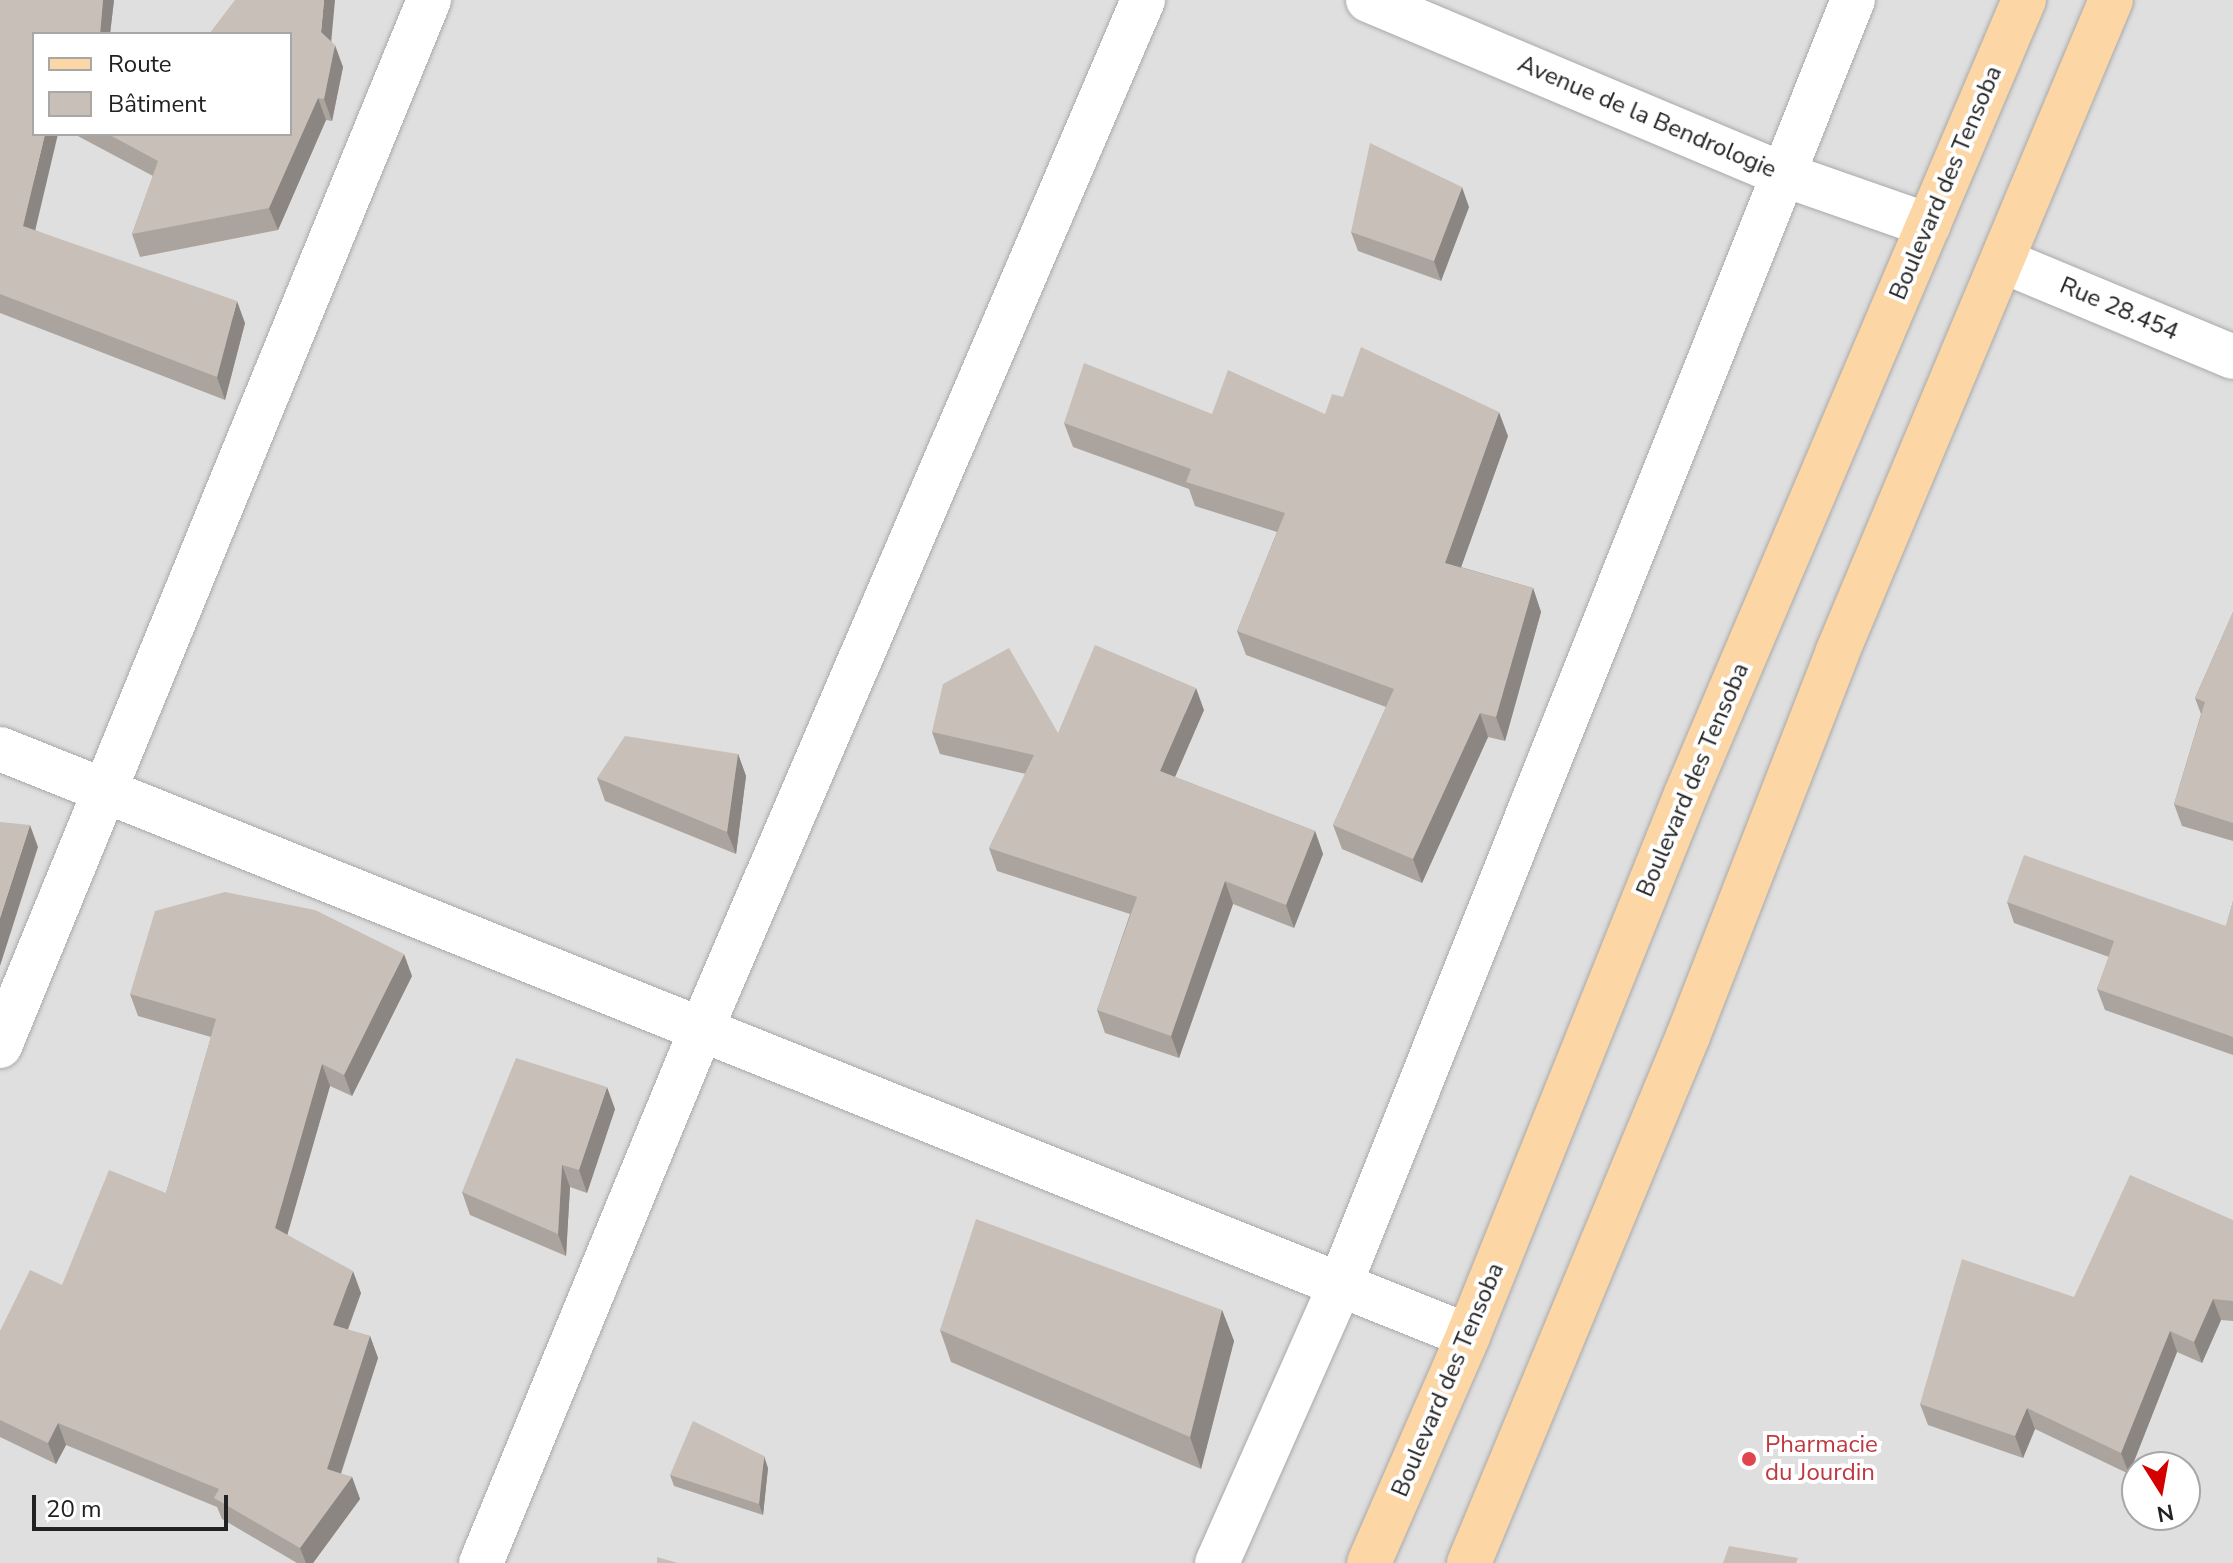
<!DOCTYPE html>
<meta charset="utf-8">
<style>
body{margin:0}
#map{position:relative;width:2233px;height:1563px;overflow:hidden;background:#f2efe9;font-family:"Nunito Sans",sans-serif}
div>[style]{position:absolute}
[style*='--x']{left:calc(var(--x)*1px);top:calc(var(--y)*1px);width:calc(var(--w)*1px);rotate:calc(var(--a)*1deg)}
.residential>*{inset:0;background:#e0dfdf}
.roads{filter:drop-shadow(0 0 2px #a9a9a9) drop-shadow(0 0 2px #a9a9a9)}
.minor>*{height:44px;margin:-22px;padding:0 22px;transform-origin:22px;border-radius:22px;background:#fff}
.major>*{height:44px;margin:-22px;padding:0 22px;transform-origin:22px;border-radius:22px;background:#fcd6a4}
.wall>*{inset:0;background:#aba49e}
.shaded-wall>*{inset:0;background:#8b8681}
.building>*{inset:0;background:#c7bfb8}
.dots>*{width:22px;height:22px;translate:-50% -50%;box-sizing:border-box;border:4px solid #fff;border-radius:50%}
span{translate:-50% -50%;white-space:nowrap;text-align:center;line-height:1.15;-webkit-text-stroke:8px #fff;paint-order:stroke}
.street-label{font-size:24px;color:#222}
.health-label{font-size:24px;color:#be3a42}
.left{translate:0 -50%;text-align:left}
.legend{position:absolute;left:32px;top:32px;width:260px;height:104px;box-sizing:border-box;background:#fff;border:2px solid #a7a7a7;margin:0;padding:10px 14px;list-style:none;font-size:24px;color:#222}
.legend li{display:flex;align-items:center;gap:16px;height:40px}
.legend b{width:40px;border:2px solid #a7a7a7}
.north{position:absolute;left:2121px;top:1451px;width:80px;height:80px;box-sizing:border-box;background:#fff;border:2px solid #a7a7a7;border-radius:50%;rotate:169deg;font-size:22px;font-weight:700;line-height:32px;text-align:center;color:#222}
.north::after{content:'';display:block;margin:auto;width:28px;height:36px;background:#d40000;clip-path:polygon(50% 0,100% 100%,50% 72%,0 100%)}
.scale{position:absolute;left:32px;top:1495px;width:196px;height:36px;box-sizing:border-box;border:4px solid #222;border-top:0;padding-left:10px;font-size:24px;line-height:28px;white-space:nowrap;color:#222;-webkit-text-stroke:6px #fff;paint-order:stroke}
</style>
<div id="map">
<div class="residential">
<i style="clip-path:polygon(evenodd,0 0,2233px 0,2233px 1563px,0 1563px,0 0,34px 34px,290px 34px,290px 134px,34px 134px,34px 34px,0 0,2137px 1467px,2185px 1467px,2185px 1515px,2137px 1515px,2137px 1467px)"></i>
</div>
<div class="roads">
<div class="minor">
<i style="--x:1368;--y:0;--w:449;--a:22.8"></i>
<i style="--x:1782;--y:174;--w:155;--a:19.3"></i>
<i style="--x:2005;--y:262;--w:247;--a:22.6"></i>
<i style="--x:0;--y:749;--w:1581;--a:21.79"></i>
<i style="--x:0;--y:1046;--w:1131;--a:-67.7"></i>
<i style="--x:481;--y:1563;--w:577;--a:-67.57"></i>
<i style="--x:701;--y:1030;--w:1121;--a:-66.77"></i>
<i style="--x:1217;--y:1563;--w:304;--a:-66.1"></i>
<i style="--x:1340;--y:1285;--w:1384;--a:-68.24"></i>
</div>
<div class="major">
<i style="--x:1369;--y:1563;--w:248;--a:-66.4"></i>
<i style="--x:1468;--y:1336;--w:584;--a:-68.09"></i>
<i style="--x:1686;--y:794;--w:863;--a:-66.94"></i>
<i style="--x:1469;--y:1563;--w:571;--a:-67.43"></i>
<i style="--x:1688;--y:1036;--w:411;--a:-68.7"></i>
<i style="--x:1837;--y:653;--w:708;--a:-67.24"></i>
</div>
</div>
<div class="wall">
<i style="clip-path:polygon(0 0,114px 0,110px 34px,34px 34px,35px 230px,245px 323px,225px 400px,0 313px)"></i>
<i style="clip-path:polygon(331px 41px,343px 67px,332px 121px,326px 120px,278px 230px,140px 257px,132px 234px,153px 176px,74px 134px,290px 134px)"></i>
<i style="clip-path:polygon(1469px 207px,1441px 281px,1358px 251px,1351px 232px)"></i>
<i style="clip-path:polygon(1343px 397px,1508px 436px,1461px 567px,1533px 588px,1541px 612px,1505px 741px,1488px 737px,1422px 883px,1342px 849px,1333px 825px,1386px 707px,1246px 655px,1237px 631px,1277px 532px,1195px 506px,1189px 489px,1073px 447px,1064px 423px,1212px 414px,1325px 414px)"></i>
<i style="clip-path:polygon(2233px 612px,2233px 841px,2182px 826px,2174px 804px,2201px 714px,2195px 698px)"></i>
<i style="clip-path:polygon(1204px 710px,1175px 777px,1315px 831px,1323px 854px,1294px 928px,1233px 904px,1179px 1058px,1105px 1033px,1097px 1010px,1130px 914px,997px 871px,989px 848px,1026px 774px,940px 754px,932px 732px,1058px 733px)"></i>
<i style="clip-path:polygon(738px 754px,746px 776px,736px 854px,605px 801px,597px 778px)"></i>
<i style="clip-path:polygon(2233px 901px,2233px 1055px,2105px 1010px,2097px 989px,2109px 957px,2014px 923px,2007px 902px,2226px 926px)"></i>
<i style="clip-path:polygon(412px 976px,352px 1096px,330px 1086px,287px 1235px,361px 1293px,348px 1330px,370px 1336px,378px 1358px,341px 1474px,352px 1477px,360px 1499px,313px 1563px,297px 1563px,222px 1519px,217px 1507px,66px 1445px,56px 1464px,0 1437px,0 1331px,62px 1285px,166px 1193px,211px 1037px,138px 1016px,130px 994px)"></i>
<i style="clip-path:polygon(615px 1109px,587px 1193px,570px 1187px,566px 1256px,470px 1215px,462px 1192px)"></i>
<i style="clip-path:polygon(2233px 1220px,2233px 1321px,2221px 1320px,2202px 1363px,2177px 1352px,2129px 1474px,2035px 1429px,2023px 1458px,1928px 1425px,1920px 1404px,2074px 1297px)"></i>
<i style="clip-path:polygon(1222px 1310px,1234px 1341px,1201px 1469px,951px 1362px,940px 1330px)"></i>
<i style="clip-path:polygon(768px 1468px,763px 1515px,674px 1486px,670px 1475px)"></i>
</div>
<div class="shaded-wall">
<i style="clip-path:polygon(103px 0,114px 0,110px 34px,100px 34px)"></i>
<i style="clip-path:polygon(324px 0,335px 0,330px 55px,321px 32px)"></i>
<i style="clip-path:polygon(335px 45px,343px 67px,332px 121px,324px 99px)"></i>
<i style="clip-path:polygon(318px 98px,326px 120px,278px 230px,269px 208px)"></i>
<i style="clip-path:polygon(45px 134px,58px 134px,31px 248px,23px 226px)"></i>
<i style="clip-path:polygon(1462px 187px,1469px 207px,1441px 281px,1434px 261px)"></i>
<i style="clip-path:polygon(237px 301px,245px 323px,225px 400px,217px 377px)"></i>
<i style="clip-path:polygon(1499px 412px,1508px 436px,1454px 587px,1445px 563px)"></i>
<i style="clip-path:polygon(1533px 588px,1541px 612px,1505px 741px,1496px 717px)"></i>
<i style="clip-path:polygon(1196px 688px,1204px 710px,1168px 793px,1160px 771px)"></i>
<i style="clip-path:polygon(1480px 713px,1488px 737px,1422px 883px,1413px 859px)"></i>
<i style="clip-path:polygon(738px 754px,746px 776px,736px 854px,727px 832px)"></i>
<i style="clip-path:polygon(30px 825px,38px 847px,0 966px,0 918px)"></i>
<i style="clip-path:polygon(1315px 831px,1323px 854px,1294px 928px,1286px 905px)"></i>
<i style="clip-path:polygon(1225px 881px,1233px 904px,1179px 1058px,1171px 1036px)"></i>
<i style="clip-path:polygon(404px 954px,412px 976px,352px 1096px,344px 1075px)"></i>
<i style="clip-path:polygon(322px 1064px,330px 1086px,283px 1250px,275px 1228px)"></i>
<i style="clip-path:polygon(607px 1087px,615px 1109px,587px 1193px,579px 1170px)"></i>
<i style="clip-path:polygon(562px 1165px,570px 1187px,566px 1256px,558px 1234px)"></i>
<i style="clip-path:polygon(353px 1271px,361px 1293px,341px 1347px,333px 1325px)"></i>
<i style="clip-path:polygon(2213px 1299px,2221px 1320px,2202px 1363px,2194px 1342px)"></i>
<i style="clip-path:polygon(1222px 1310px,1234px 1341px,1201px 1469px,1190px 1437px)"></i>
<i style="clip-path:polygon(2170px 1331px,2177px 1352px,2129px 1474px,2121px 1453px)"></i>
<i style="clip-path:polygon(370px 1336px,378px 1358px,335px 1491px,327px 1469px)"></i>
<i style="clip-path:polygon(2027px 1408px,2035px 1429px,2023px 1458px,2015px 1436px)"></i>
<i style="clip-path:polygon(58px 1423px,66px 1445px,56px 1464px,48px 1443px)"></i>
<i style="clip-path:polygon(764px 1456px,768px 1468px,763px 1515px,759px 1504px)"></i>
<i style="clip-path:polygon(352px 1477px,360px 1499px,313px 1563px,306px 1563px,300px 1548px)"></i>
</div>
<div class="building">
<i style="clip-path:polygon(0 0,103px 0,100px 34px,34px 34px,34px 134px,45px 134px,23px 226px,237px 301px,217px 377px,0 294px)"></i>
<i style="clip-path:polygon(235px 0,324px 0,321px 32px,335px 45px,324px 99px,318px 98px,269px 208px,132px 234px,158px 161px,108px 134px,290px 134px,290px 34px,209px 34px)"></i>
<i style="clip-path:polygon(1370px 143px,1462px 187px,1434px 261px,1351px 232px)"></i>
<i style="clip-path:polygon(1361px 347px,1499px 412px,1445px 563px,1533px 588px,1496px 717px,1480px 713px,1413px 859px,1333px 825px,1394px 689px,1237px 631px,1285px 513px,1186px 482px,1191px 469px,1064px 423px,1084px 363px,1212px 414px,1228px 370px,1325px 414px,1332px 394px,1343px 397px)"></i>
<i style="clip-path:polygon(2233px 612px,2233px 823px,2174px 804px,2205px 702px,2195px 698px)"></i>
<i style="clip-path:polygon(1095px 645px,1196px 688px,1160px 771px,1315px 831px,1286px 905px,1225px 881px,1171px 1036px,1097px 1010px,1137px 897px,989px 848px,1034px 755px,932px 732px,943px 684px,1009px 648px,1058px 733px)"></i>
<i style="clip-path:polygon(625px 736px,738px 754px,727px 832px,597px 778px)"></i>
<i style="clip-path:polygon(0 822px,30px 825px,0 918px)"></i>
<i style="clip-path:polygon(2024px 855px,2226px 926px,2233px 901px,2233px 1037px,2097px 989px,2114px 941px,2007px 902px)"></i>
<i style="clip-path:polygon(225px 892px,315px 910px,404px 954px,344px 1075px,322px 1064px,275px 1228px,353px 1271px,333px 1325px,370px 1336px,327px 1469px,352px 1477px,300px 1548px,214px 1498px,219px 1489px,58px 1423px,48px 1443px,0 1420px,0 1331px,30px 1270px,62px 1285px,109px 1170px,166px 1193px,216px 1019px,130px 994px,155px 911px)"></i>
<i style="clip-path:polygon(516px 1058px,607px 1087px,579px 1170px,562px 1165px,558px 1234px,462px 1192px)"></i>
<i style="clip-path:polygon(2130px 1175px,2233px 1220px,2233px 1301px,2213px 1299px,2194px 1342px,2170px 1331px,2121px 1453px,2027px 1408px,2015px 1436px,1920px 1404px,1962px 1259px,2074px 1297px)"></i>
<i style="clip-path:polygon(976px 1219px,1222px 1310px,1190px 1437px,940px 1330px)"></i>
<i style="clip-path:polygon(693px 1421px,764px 1456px,759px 1504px,670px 1475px)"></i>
<i style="clip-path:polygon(1729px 1546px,1798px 1558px,1796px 1563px,1723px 1563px)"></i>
<i style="clip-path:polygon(657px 1557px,678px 1563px,657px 1563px)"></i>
</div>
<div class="dots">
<i style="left:1749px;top:1459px;background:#e0444e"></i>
</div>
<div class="street-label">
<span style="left:1647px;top:117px;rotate:23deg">Avenue de la Bendrologie</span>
<span style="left:1946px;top:183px;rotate:-67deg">Boulevard des Tensoba</span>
<span style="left:2119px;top:309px;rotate:23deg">Rue 28.454</span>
<span style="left:1693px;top:780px;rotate:-67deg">Boulevard des Tensoba</span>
<span style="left:1448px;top:1380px;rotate:-67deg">Boulevard des Tensoba</span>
</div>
<div class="health-label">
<span class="left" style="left:1765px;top:1459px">Pharmacie<br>du Jourdin</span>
</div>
<ul class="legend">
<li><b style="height:10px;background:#fcd6a4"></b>Route</li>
<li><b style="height:22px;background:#c7bfb8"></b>Bâtiment</li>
</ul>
<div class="north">N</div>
<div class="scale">20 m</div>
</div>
